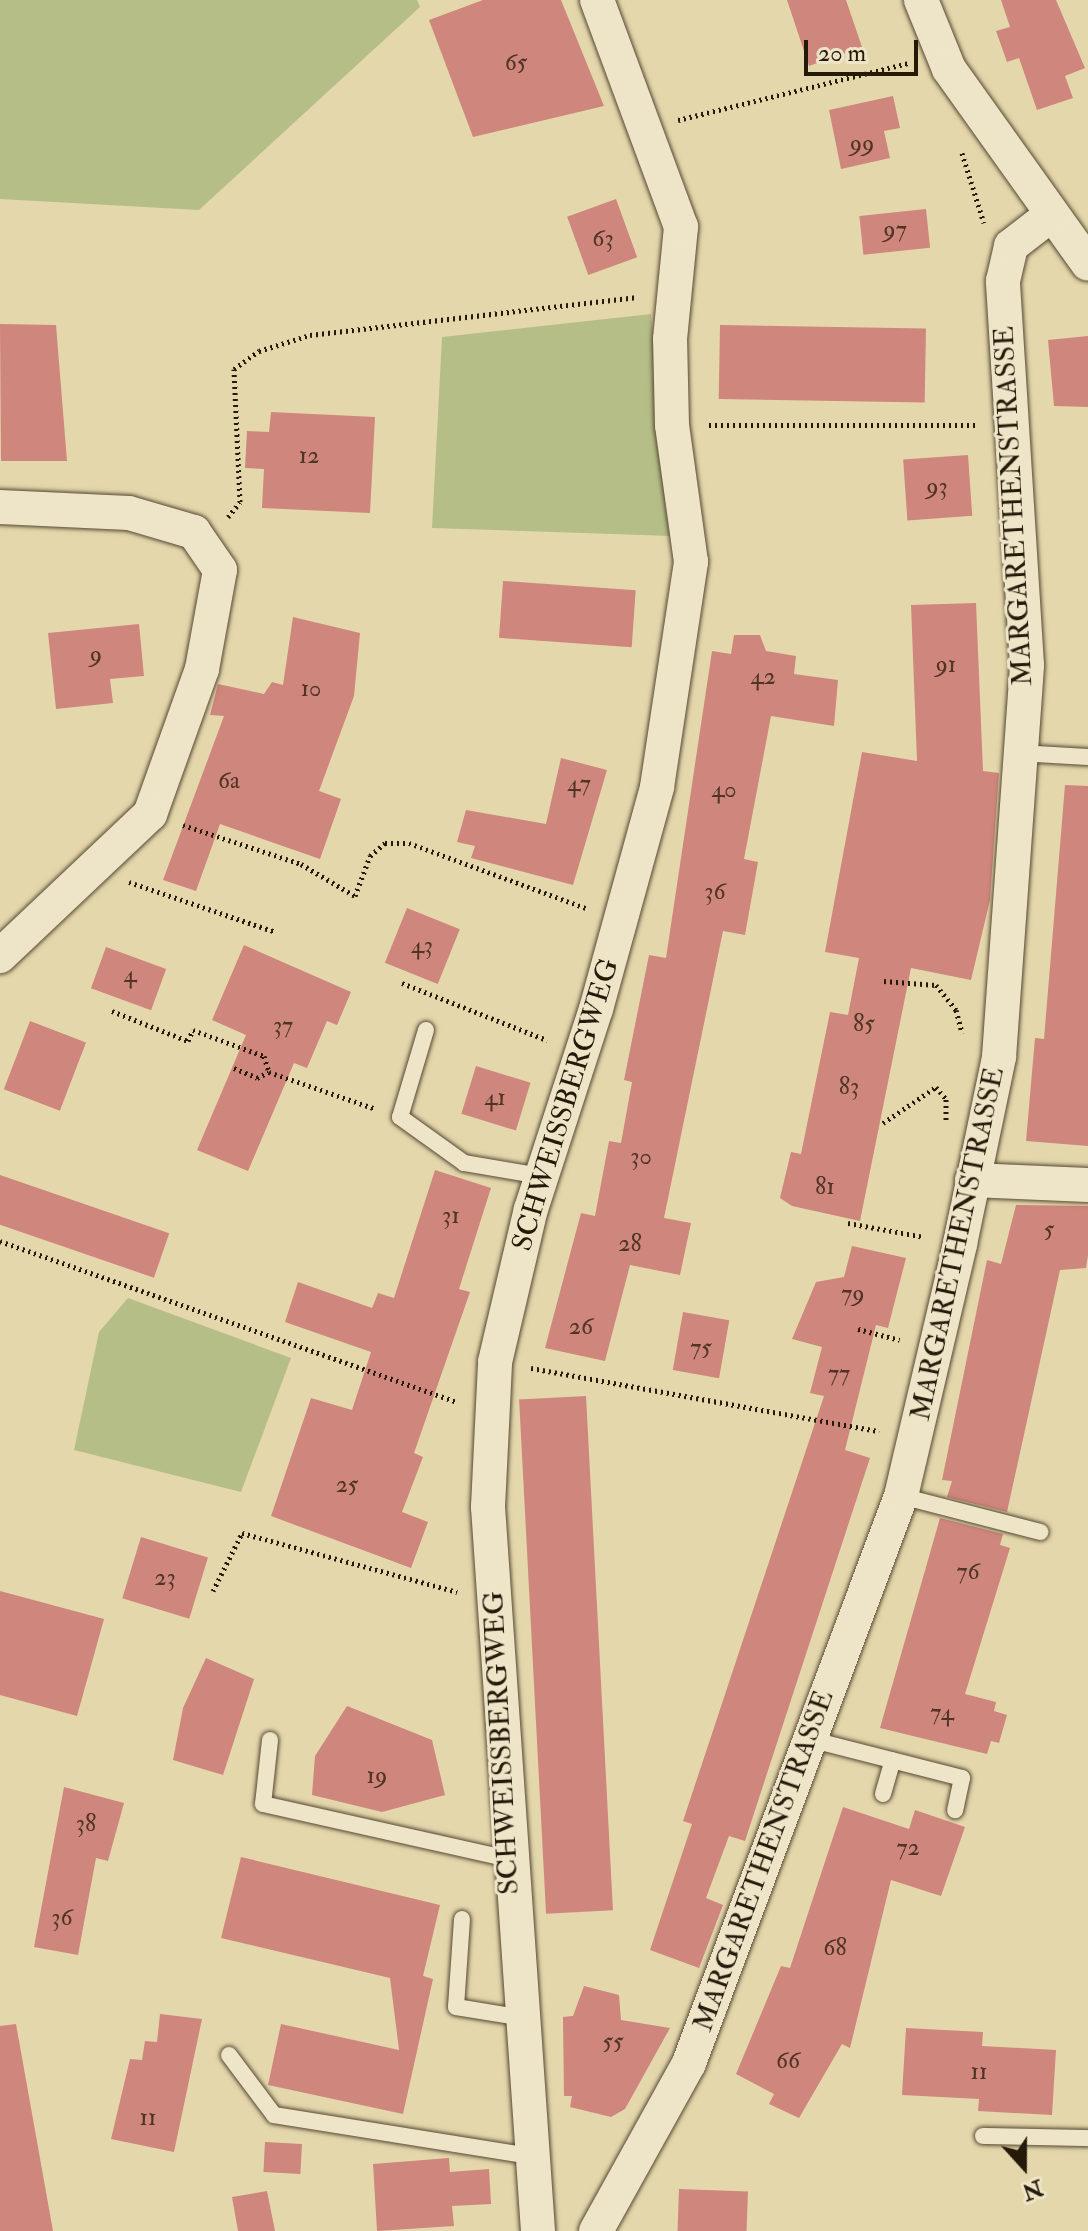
<!DOCTYPE html>
<style>
body{margin:0}
#map{position:relative;width:1088px;height:2231px;overflow:hidden;background:#e5d7ac;font-family:"IM FELL Double Pica",serif}
div>[style]{position:absolute}
[style*='--x']{left:calc(var(--x)*1px);top:calc(var(--y)*1px);width:calc(var(--w)*1px);rotate:calc(var(--a)*1deg)}
.green>*{inset:0;background:#b6be88}
.building>*{inset:0;background:#cf867c;transform-origin:0 0}
.path>*{height:5px;margin-top:-2.5px;transform-origin:0;background:repeating-linear-gradient(90deg,#251a0a 0 2px,transparent 0 6px)}
.roads{filter:drop-shadow(0 0 2px #554932) drop-shadow(0 0 2px #554932)}
.lane>*{height:16px;margin:-8px;padding:0 8px;transform-origin:8px;border-radius:8px;background:#eee5c9}
.street>*{height:34px;margin:-17px;padding:0 17px;transform-origin:17px;border-radius:17px;background:#eee5c9}
span{translate:-50% -50%;white-space:nowrap;text-align:center;line-height:1.15;-webkit-text-stroke:6px #eee5c9;paint-order:stroke}
.number-label{font-size:24px;color:#503526}
.number-label span{-webkit-text-stroke-width:0}
.street-label{font-size:28px;color:#251a0a}
.north{position:absolute;left:984px;top:2127px;width:80px;height:80px;-webkit-text-stroke:6px #eee5c9;paint-order:stroke;rotate:159deg;font-size:22px;font-weight:700;line-height:32px;text-align:center;color:#251a0a}
.north::after{content:'';display:block;margin:auto;width:28px;height:36px;background:#251a0a;clip-path:polygon(50% 0,100% 100%,50% 72%,0 100%)}
.scale{position:absolute;left:804px;top:40px;width:114px;height:36px;box-sizing:border-box;border:4px solid #251a0a;border-top:0;padding-left:10px;font-size:24px;line-height:28px;white-space:nowrap;color:#251a0a;-webkit-text-stroke:6px #eee5c9;paint-order:stroke}
</style>
<div id="map">
<div class="green">
<i style="clip-path:polygon(0 0,417px 0,420px 7px,199px 210px,0 199px)"></i>
<i style="clip-path:polygon(651px 314px,671px 536px,432px 528px,442px 337px)"></i>
<i style="clip-path:polygon(128px 1298px,291px 1358px,241px 1492px,74px 1450px,99px 1332px)"></i>
</div>
<div class="building">
<i style="clip-path:polygon(483px 0,561px 0,604px 106px,473px 137px,429px 20px)"></i>
<i style="clip-path:polygon(787px 0,846px 0,862px 47px,809px 66px)"></i>
<i style="clip-path:polygon(1001px 0,1056px 0,1085px 68px,1065px 76px,1073px 98px,1037px 110px,1019px 58px,1007px 62px,996px 31px,1010px 27px)"></i>
<i style="clip-path:polygon(893px 96px,900px 128px,884px 131px,890px 158px,841px 169px,829px 110px)"></i>
<i style="left:616px;top:199px;width:62px;height:52px;rotate:70deg"></i>
<i style="left:926px;top:209px;width:39px;height:67px;rotate:84deg"></i>
<i style="clip-path:polygon(0 324px,56px 325px,67px 461px,1px 461px)"></i>
<i style="left:720px;top:325px;width:206px;height:74px;rotate:1deg"></i>
<i style="clip-path:polygon(1088px 336px,1088px 407px,1054px 406px,1048px 340px)"></i>
<i style="clip-path:polygon(271px 412px,375px 417px,370px 513px,262px 508px,264px 469px,245px 468px,247px 431px,269px 432px)"></i>
<i style="left:968px;top:455px;width:61px;height:65px;rotate:86deg"></i>
<i style="left:503px;top:581px;width:133px;height:57px;rotate:4deg"></i>
<i style="clip-path:polygon(976px 603px,983px 771px,999px 773px,990px 900px,971px 980px,911px 968px,860px 1221px,792px 1206px,780px 1198px,791px 1152px,801px 1154px,830px 1012px,848px 1015px,859px 958px,825px 952px,862px 752px,917px 761px,911px 605px)"></i>
<i style="clip-path:polygon(293px 617px,360px 633px,354px 696px,319px 791px,341px 799px,320px 859px,220px 824px,196px 891px,163px 880px,224px 716px,210px 715px,218px 684px,264px 694px,272px 682px,283px 685px)"></i>
<i style="clip-path:polygon(139px 624px,144px 676px,110px 679px,113px 703px,56px 709px,48px 633px)"></i>
<i style="clip-path:polygon(734px 635px,760px 635px,766px 651px,796px 656px,794px 674px,838px 680px,834px 726px,771px 716px,744px 859px,758px 862px,745px 935px,723px 931px,664px 1218px,691px 1223px,680px 1275px,630px 1265px,605px 1361px,545px 1348px,581px 1213px,595px 1216px,609px 1141px,621px 1143px,632px 1082px,624px 1080px,649px 955px,666px 958px,712px 651px,731px 654px)"></i>
<i style="clip-path:polygon(561px 758px,607px 770px,573px 885px,471px 858px,475px 846px,457px 842px,466px 810px,546px 824px)"></i>
<i style="clip-path:polygon(1065px 785px,1088px 786px,1088px 1146px,1026px 1141px,1035px 1038px,1044px 1039px)"></i>
<i style="left:407px;top:908px;width:57px;height:59px;rotate:22deg"></i>
<i style="clip-path:polygon(244px 945px,351px 992px,337px 1025px,327px 1021px,307px 1068px,294px 1063px,248px 1171px,197px 1150px,246px 1035px,212px 1020px)"></i>
<i style="left:106px;top:947px;width:64px;height:44px;rotate:20deg"></i>
<i style="left:30px;top:1021px;width:60px;height:73px;rotate:21deg"></i>
<i style="left:476px;top:1066px;width:57px;height:50px;rotate:17deg"></i>
<i style="clip-path:polygon(435px 1170px,491px 1188px,459px 1289px,470px 1292px,414px 1453px,423px 1457px,402px 1512px,428px 1522px,411px 1568px,271px 1516px,311px 1398px,352px 1410px,371px 1352px,285px 1322px,298px 1282px,372px 1308px,378px 1293px,394px 1298px)"></i>
<i style="left:0;top:1175px;width:179px;height:47px;rotate:19deg"></i>
<i style="clip-path:polygon(1016px 1205px,1088px 1206px,1088px 1255px,1086px 1268px,1060px 1270px,1007px 1512px,947px 1497px,952px 1481px,942px 1480px,987px 1260px,1001px 1264px)"></i>
<i style="clip-path:polygon(852px 1246px,906px 1258px,888px 1328px,876px 1325px,845px 1450px,870px 1458px,745px 1841px,729px 1836px,706px 1898px,723px 1905px,699px 1968px,650px 1950px,692px 1824px,683px 1821px,824px 1396px,810px 1393px,822px 1347px,792px 1339px,816px 1282px,844px 1277px)"></i>
<i style="left:683px;top:1312px;width:47px;height:59px;rotate:10deg"></i>
<i style="left:586px;top:1396px;width:515px;height:67px;rotate:87deg"></i>
<i style="clip-path:polygon(940px 1518px,1003px 1534px,1000px 1545px,1010px 1548px,965px 1694px,996px 1702px,994px 1711px,1007px 1715px,999px 1743px,991px 1741px,987px 1754px,880px 1728px)"></i>
<i style="left:141px;top:1537px;width:70px;height:64px;rotate:17deg"></i>
<i style="clip-path:polygon(0 1591px,104px 1619px,77px 1716px,0 1695px)"></i>
<i style="clip-path:polygon(206px 1658px,254px 1679px,223px 1775px,173px 1760px,183px 1708px)"></i>
<i style="clip-path:polygon(347px 1706px,432px 1740px,445px 1795px,382px 1812px,312px 1795px,315px 1756px)"></i>
<i style="clip-path:polygon(64px 1787px,124px 1803px,108px 1861px,96px 1858px,78px 1955px,34px 1947px)"></i>
<i style="clip-path:polygon(843px 1807px,909px 1829px,915px 1810px,965px 1827px,941px 1896px,891px 1880px,850px 2048px,842px 2044px,799px 2118px,769px 2104px,774px 2094px,736px 2074px,781px 1966px,790px 1968px)"></i>
<i style="clip-path:polygon(241px 1857px,440px 1905px,423px 1976px,433px 1979px,403px 2114px,268px 2085px,281px 2024px,399px 2050px,390px 1978px,221px 1938px)"></i>
<i style="clip-path:polygon(584px 1986px,619px 1995px,621px 2020px,670px 2028px,625px 2109px,611px 2117px,570px 2107px,572px 2096px,564px 2096px,563px 2017px,573px 2016px)"></i>
<i style="clip-path:polygon(160px 2014px,202px 2019px,174px 2152px,111px 2139px,130px 2059px,142px 2060px,145px 2041px,157px 2042px)"></i>
<i style="clip-path:polygon(16px 2024px,53px 2231px,0 2231px,0 2026px)"></i>
<i style="clip-path:polygon(906px 2028px,983px 2032px,982px 2046px,1056px 2050px,1052px 2115px,978px 2111px,979px 2099px,902px 2095px)"></i>
<i style="left:265px;top:2142px;width:37px;height:30px;rotate:3deg"></i>
<i style="clip-path:polygon(449px 2158px,450px 2172px,489px 2169px,491px 2204px,452px 2206px,454px 2226px,377px 2231px,373px 2164px)"></i>
<i style="left:679px;top:2189px;width:69px;height:42px;rotate:2deg"></i>
<i style="clip-path:polygon(267px 2191px,275px 2231px,238px 2231px,232px 2197px)"></i>
</div>
<div class="path">
<i style="--x:678;--y:120;--w:238;--a:-13.9"></i>
<i style="--x:962;--y:153;--w:73;--a:72.6"></i>
<i style="--x:709;--y:425;--w:266;--a:0"></i>
<i style="--x:228;--y:517;--w:19;--a:-51"></i>
<i style="--x:240;--y:502;--w:133;--a:-92.6"></i>
<i style="--x:234;--y:369;--w:31;--a:-36"></i>
<i style="--x:259;--y:351;--w:53;--a:-17.4"></i>
<i style="--x:310;--y:335;--w:330;--a:-6.6"></i>
<i style="--x:183;--y:825;--w:124;--a:18.3"></i>
<i style="--x:301;--y:864;--w:63;--a:30.7"></i>
<i style="--x:355;--y:896;--w:43;--a:-69.4"></i>
<i style="--x:370;--y:856;--w:20;--a:-41"></i>
<i style="--x:385;--y:843;--w:24;--a:0"></i>
<i style="--x:409;--y:843;--w:189;--a:20.2"></i>
<i style="--x:129;--y:882;--w:155;--a:18.8"></i>
<i style="--x:884;--y:981;--w:52;--a:4.4"></i>
<i style="--x:936;--y:985;--w:32;--a:51"></i>
<i style="--x:956;--y:1010;--w:24;--a:75"></i>
<i style="--x:402;--y:983;--w:156;--a:21.5"></i>
<i style="--x:112;--y:1011;--w:82;--a:21.5"></i>
<i style="--x:188;--y:1041;--w:12;--a:-66"></i>
<i style="--x:193;--y:1030;--w:76;--a:20.1"></i>
<i style="--x:264;--y:1056;--w:17;--a:73"></i>
<i style="--x:269;--y:1072;--w:113;--a:19.1"></i>
<i style="--x:234;--y:1068;--w:25;--a:23"></i>
<i style="--x:257;--y:1078;--w:13;--a:-27"></i>
<i style="--x:883;--y:1123;--w:64;--a:-34.2"></i>
<i style="--x:936;--y:1087;--w:16;--a:50"></i>
<i style="--x:946;--y:1099;--w:21;--a:90"></i>
<i style="--x:848;--y:1223;--w:77;--a:10.4"></i>
<i style="--x:0;--y:1241;--w:485;--a:19.4"></i>
<i style="--x:858;--y:1329;--w:43;--a:14.7"></i>
<i style="--x:531;--y:1368;--w:354;--a:10.3"></i>
<i style="--x:213;--y:1591;--w:65;--a:-63.4"></i>
<i style="--x:242;--y:1533;--w:223;--a:15.3"></i>
</div>
<div class="roads">
<div class="lane">
<i style="--x:1018;--y:753;--w:70;--a:3.3"></i>
<i style="--x:426;--y:1030;--w:91;--a:106.6"></i>
<i style="--x:400;--y:1117;--w:79;--a:35.7"></i>
<i style="--x:464;--y:1163;--w:78;--a:9.6"></i>
<i style="--x:901;--y:1496;--w:144;--a:14.5"></i>
<i style="--x:809;--y:1739;--w:158;--a:14.3"></i>
<i style="--x:962;--y:1778;--w:33;--a:102"></i>
<i style="--x:270;--y:1740;--w:64;--a:96.2"></i>
<i style="--x:263;--y:1804;--w:252;--a:12.6"></i>
<i style="--x:883;--y:1794;--w:35;--a:-74"></i>
<i style="--x:462;--y:1919;--w:88;--a:93.9"></i>
<i style="--x:456;--y:2007;--w:63;--a:9.2"></i>
<i style="--x:229;--y:2055;--w:75;--a:53.1"></i>
<i style="--x:274;--y:2115;--w:260;--a:9.1"></i>
<i style="--x:983;--y:2136;--w:105;--a:1.1"></i>
</div>
<div class="street">
<i style="--x:921;--y:0;--w:74;--a:67.9"></i>
<i style="--x:949;--y:69;--w:239;--a:54.5"></i>
<i style="--x:0;--y:507;--w:129;--a:2.7"></i>
<i style="--x:129;--y:513;--w:68;--a:16.3"></i>
<i style="--x:194;--y:532;--w:46;--a:55.6"></i>
<i style="--x:220;--y:570;--w:101;--a:100.3"></i>
<i style="--x:202;--y:669;--w:154;--a:109.7"></i>
<i style="--x:150;--y:814;--w:207;--a:136.6"></i>
<i style="--x:972;--y:1180;--w:116;--a:2.5"></i>
<i style="--x:538;--y:2231;--w:726;--a:-93.95"></i>
<i style="--x:488;--y:1507;--w:145;--a:-87.2"></i>
<i style="--x:495;--y:1362;--w:157;--a:-76.8"></i>
<i style="--x:531;--y:1209;--w:210;--a:-72"></i>
<i style="--x:596;--y:1009;--w:230;--a:-74.6"></i>
<i style="--x:657;--y:787;--w:228;--a:-81.4"></i>
<i style="--x:691;--y:562;--w:138;--a:-97.9"></i>
<i style="--x:672;--y:425;--w:86;--a:-91.3"></i>
<i style="--x:670;--y:339;--w:113;--a:-84.4"></i>
<i style="--x:681;--y:227;--w:242;--a:-110.3"></i>
<i style="--x:596;--y:2231;--w:192;--a:-61"></i>
<i style="--x:689;--y:2063;--w:605;--a:-69.5"></i>
<i style="--x:901;--y:1496;--w:259;--a:-76.8"></i>
<i style="--x:960;--y:1244;--w:191;--a:-78.2"></i>
<i style="--x:999;--y:1057;--w:393;--a:-85.9"></i>
<i style="--x:1027;--y:665;--w:385;--a:-93.6"></i>
<i style="--x:1003;--y:281;--w:36;--a:-77"></i>
<i style="--x:1011;--y:246;--w:51;--a:-37.8"></i>
</div>
</div>
<div class="number-label">
<span style="left:516px;top:63px">65</span>
<span style="left:862px;top:144px">99</span>
<span style="left:895px;top:230px">97</span>
<span style="left:603px;top:239px">63</span>
<span style="left:309px;top:456px">12</span>
<span style="left:937px;top:487px">93</span>
<span style="left:96px;top:655px">9</span>
<span style="left:946px;top:665px">91</span>
<span style="left:763px;top:677px">42</span>
<span style="left:311px;top:689px">10</span>
<span style="left:229px;top:781px">6a</span>
<span style="left:579px;top:784px">47</span>
<span style="left:724px;top:790px">40</span>
<span style="left:715px;top:892px">36</span>
<span style="left:422px;top:946px">43</span>
<span style="left:130px;top:975px">4</span>
<span style="left:864px;top:1024px">85</span>
<span style="left:283px;top:1026px">37</span>
<span style="left:849px;top:1087px">83</span>
<span style="left:495px;top:1098px">41</span>
<span style="left:641px;top:1157px">30</span>
<span style="left:825px;top:1187px">81</span>
<span style="left:451px;top:1216px">31</span>
<span style="left:1049px;top:1230px">5</span>
<span style="left:630px;top:1244px">28</span>
<span style="left:853px;top:1294px">79</span>
<span style="left:581px;top:1327px">26</span>
<span style="left:701px;top:1348px">75</span>
<span style="left:839px;top:1374px">77</span>
<span style="left:347px;top:1485px">25</span>
<span style="left:968px;top:1572px">76</span>
<span style="left:165px;top:1578px">23</span>
<span style="left:942px;top:1713px">74</span>
<span style="left:377px;top:1776px">19</span>
<span style="left:86px;top:1824px">38</span>
<span style="left:908px;top:1848px">72</span>
<span style="left:62px;top:1918px">36</span>
<span style="left:835px;top:1948px">68</span>
<span style="left:613px;top:2042px">55</span>
<span style="left:788px;top:2061px">66</span>
<span style="left:979px;top:2072px">11</span>
<span style="left:148px;top:2118px">11</span>
</div>
<div class="street-label">
<span style="left:1014px;top:506px;rotate:-93deg">MARGARETHENSTRASSE</span>
<span style="left:566px;top:1105px;rotate:-73deg">SCHWEISSBERGWEG</span>
<span style="left:958px;top:1244px;rotate:-78deg">MARGARETHENSTRASSE</span>
<span style="left:502px;top:1743px;rotate:-93deg">SCHWEISSBERGWEG</span>
<span style="left:764px;top:1861px;rotate:-70deg">MARGARETHENSTRASSE</span>
</div>
<div class="north">N</div>
<div class="scale">20 m</div>
</div>
